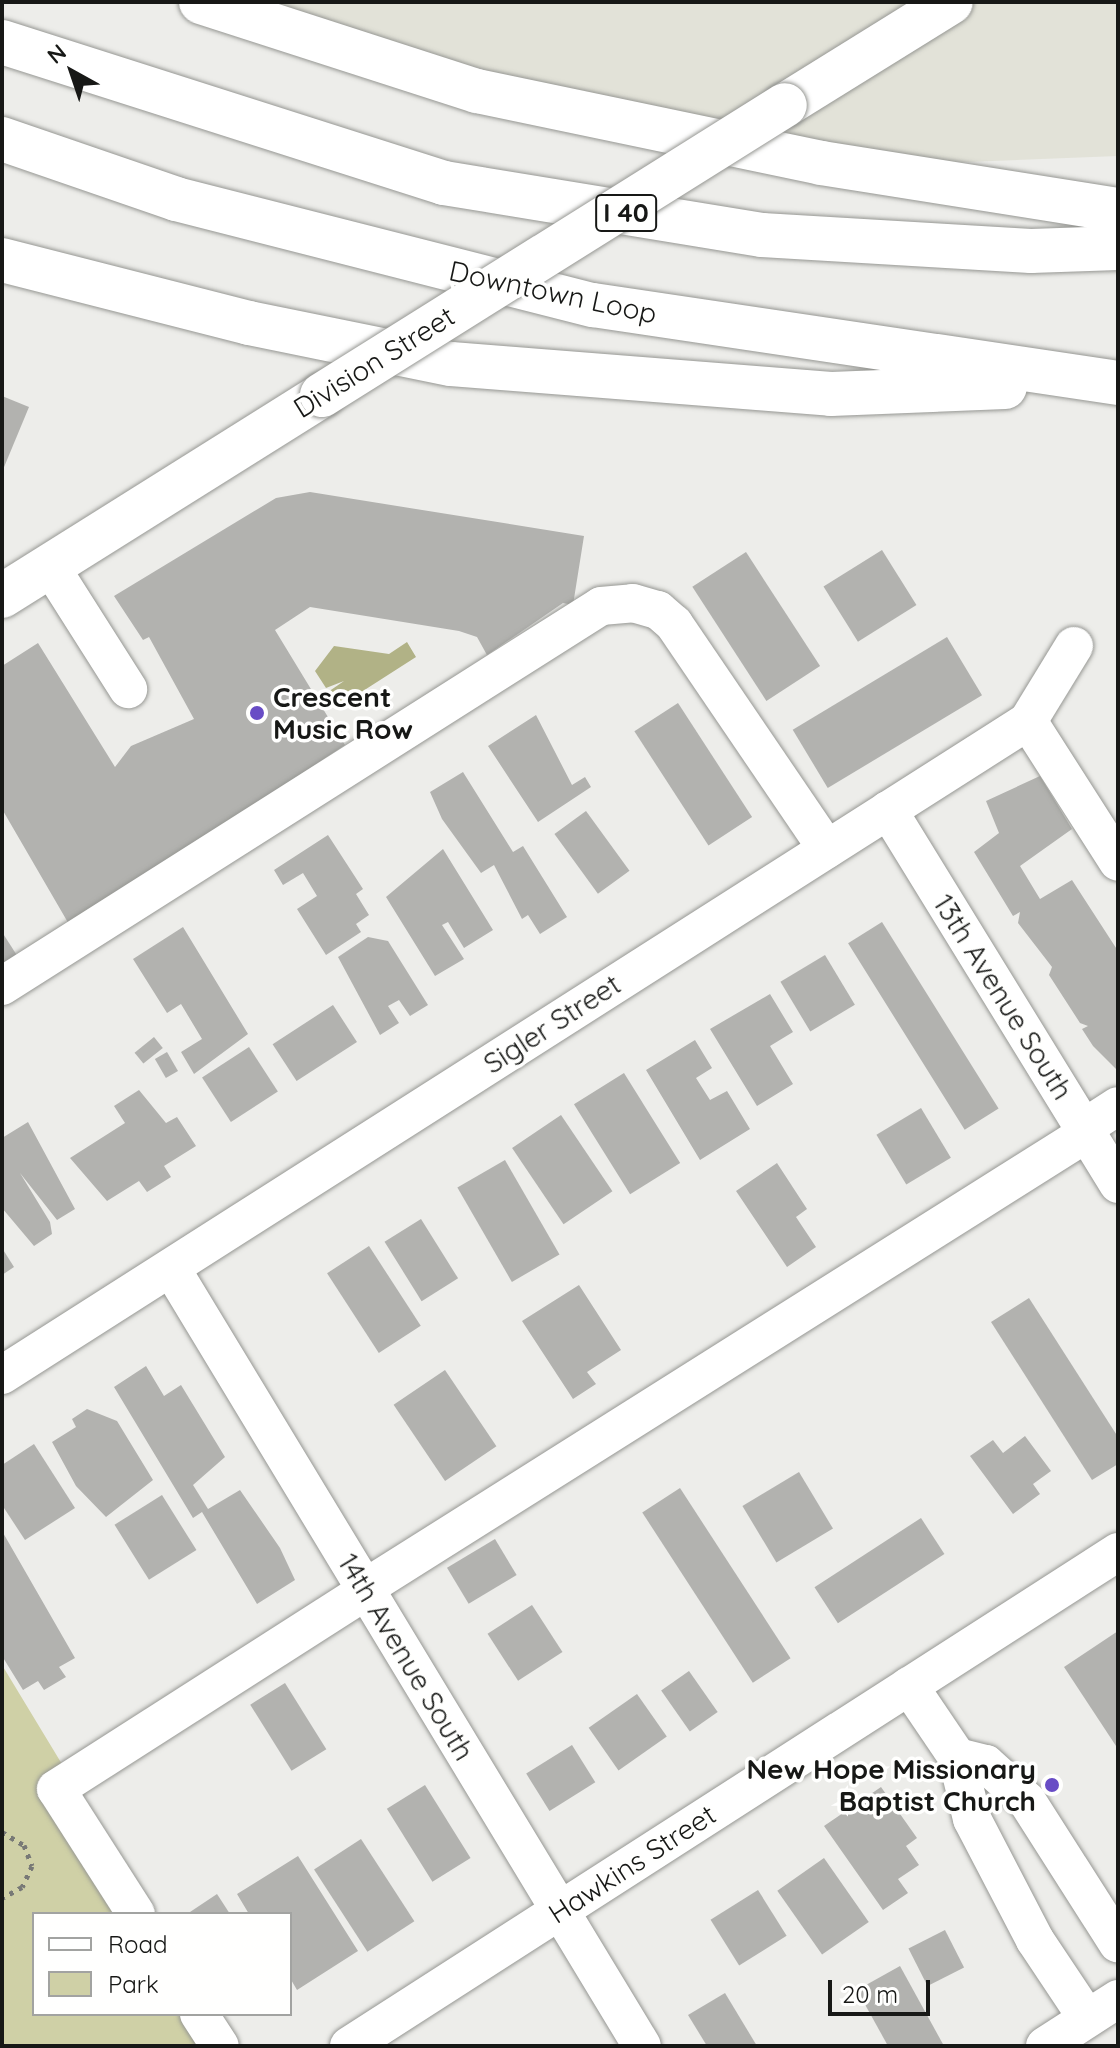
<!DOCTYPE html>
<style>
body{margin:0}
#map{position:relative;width:1120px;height:2048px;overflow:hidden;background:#ededea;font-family:Quicksand,sans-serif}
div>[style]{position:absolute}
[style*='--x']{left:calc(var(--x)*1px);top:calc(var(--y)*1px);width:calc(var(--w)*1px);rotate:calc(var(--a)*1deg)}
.built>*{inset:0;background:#e2e2d8}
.green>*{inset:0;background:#cfd0a6}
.water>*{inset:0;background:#b1b286}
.building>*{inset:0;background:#b2b2af;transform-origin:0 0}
.path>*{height:5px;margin-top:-2.5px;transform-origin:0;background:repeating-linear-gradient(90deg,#787976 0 4px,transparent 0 10px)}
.roads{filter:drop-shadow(0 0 2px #969793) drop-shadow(0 0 2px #969793)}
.minor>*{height:38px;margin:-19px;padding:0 19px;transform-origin:19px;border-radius:19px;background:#fff}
.major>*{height:44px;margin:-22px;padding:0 22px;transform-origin:22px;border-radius:22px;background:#fff}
.highway>*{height:44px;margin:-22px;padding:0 22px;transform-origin:22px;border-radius:22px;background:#fff}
.bridges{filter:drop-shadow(0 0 2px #969793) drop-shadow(0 0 2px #969793)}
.major-bridge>*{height:44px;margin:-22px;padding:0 22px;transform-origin:22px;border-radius:22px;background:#fff}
.dots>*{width:22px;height:22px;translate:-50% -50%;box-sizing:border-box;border:4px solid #fffffe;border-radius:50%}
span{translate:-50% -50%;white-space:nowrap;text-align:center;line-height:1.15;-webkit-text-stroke:7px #fffffe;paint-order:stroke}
.shield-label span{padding:2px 6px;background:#fffffe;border:2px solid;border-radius:6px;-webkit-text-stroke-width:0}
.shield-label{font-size:26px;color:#171816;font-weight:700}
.street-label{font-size:28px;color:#171816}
.poi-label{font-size:28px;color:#171816;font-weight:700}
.left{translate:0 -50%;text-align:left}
.right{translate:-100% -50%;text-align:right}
.frame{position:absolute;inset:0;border:4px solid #171816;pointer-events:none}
.legend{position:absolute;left:32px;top:1912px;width:260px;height:104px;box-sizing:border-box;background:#fffffe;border:2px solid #a2a3a1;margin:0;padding:10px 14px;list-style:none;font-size:24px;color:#171816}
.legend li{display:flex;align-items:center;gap:16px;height:40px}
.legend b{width:40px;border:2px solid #a2a3a1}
.north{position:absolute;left:32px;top:32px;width:80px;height:80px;-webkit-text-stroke:6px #fffffe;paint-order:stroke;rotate:320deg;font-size:22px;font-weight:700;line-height:32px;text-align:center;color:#171816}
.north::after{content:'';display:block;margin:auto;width:28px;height:36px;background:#171816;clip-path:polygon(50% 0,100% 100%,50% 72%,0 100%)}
.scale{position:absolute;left:828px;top:1980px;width:102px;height:36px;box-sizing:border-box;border:4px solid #171816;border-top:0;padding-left:10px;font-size:24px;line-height:28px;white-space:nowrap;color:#171816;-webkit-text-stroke:6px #fffffe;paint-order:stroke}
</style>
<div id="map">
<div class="built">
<i style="clip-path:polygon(229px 2px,1118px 2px,1118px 156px,815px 168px)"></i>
</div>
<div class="green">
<i style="clip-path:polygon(2px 1665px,71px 1779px,136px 1914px,34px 1914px,34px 2014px,199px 2014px,220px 2046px,2px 2046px)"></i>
</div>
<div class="water">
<i style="clip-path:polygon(407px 642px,416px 657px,338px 707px,328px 692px,344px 681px,326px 688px,315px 671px,334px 646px,389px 654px)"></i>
</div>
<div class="building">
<i style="clip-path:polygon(2px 396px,29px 407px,2px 472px)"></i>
<i style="clip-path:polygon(310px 492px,584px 536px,573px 605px,563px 603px,487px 655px,477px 637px,459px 631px,310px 607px,275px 630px,345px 745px,70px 926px,2px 809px,2px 666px,38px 643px,115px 767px,131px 746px,194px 719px,149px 637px,143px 640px,114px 596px,276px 498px)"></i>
<i style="left:882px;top:550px;width:65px;height:69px;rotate:58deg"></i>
<i style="left:746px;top:552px;width:136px;height:64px;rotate:57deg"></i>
<i style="left:947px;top:637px;width:68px;height:180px;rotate:59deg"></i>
<i style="left:678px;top:703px;width:136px;height:52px;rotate:57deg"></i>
<i style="clip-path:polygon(536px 715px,572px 785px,585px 777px,591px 787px,538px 822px,488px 746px)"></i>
<i style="clip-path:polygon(463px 772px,513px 852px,523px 846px,567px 917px,540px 934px,528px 915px,522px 919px,494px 865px,481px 873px,442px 819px,430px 792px)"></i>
<i style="clip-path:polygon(1040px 776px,1072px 829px,1020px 866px,1040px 899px,1072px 880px,1118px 951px,1118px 1071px,1093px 1046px,1082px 1029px,1088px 1026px,1080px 1023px,1049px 975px,1052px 967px,1018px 923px,1020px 912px,1013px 916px,974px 852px,999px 833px,986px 801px)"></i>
<i style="left:586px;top:811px;width:74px;height:39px;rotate:54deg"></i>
<i style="clip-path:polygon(328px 835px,363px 889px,356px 894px,369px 915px,356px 924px,361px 932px,326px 955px,297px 909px,317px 896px,303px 873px,283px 885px,274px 870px)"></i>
<i style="clip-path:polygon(443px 849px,493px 930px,464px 948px,448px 922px,442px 925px,464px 959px,435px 976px,386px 897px)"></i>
<i style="left:882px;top:922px;width:220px;height:40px;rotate:58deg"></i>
<i style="clip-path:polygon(183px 927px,248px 1034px,194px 1074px,181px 1052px,202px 1039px,181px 1004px,167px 1013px,133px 959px)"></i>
<i style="clip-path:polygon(2px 932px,18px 957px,2px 967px)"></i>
<i style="clip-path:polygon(368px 937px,388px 941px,428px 1005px,410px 1016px,399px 1000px,388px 1006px,399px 1023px,380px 1035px,338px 957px)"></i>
<i style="left:825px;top:955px;width:58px;height:52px;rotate:59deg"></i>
<i style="clip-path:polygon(770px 994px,793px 1032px,770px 1046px,793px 1084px,757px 1106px,710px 1029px)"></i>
<i style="left:333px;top:1005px;width:44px;height:72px;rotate:57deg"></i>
<i style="left:154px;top:1037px;width:14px;height:25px;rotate:51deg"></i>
<i style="clip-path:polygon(695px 1040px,712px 1068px,696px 1078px,710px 1100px,727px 1091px,750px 1129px,700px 1160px,646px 1070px)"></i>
<i style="left:249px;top:1047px;width:53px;height:56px;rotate:57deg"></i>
<i style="left:167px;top:1052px;width:22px;height:14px;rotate:60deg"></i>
<i style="left:624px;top:1073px;width:106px;height:59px;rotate:58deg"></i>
<i style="clip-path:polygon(139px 1090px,166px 1123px,177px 1117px,196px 1146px,164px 1166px,171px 1177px,147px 1192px,139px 1181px,107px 1201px,70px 1158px,125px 1123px,114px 1106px)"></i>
<i style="left:921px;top:1108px;width:58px;height:52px;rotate:59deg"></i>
<i style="left:561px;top:1115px;width:92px;height:59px;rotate:56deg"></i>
<i style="clip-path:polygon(28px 1122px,75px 1209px,57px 1220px,20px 1173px,50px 1222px,52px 1234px,34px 1246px,2px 1208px,2px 1138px)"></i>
<i style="left:505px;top:1160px;width:109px;height:55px;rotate:60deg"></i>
<i style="clip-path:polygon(777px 1163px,807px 1209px,796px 1217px,816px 1247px,787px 1267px,736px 1191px)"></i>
<i style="left:421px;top:1219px;width:70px;height:43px;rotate:58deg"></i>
<i style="left:369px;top:1246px;width:95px;height:50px;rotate:57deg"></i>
<i style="clip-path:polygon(2px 1248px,14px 1267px,2px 1275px)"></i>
<i style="clip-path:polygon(579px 1285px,621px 1350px,587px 1372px,596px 1384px,573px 1399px,522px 1321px)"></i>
<i style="clip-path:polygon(1029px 1298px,1118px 1437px,1118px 1464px,1092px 1480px,991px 1322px)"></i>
<i style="clip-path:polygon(146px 1366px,164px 1396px,181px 1385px,225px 1457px,193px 1485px,208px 1509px,240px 1490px,280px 1548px,295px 1580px,257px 1604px,202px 1512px,193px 1518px,114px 1387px)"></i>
<i style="left:445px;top:1370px;width:92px;height:62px;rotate:56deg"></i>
<i style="clip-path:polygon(87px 1409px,117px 1421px,153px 1480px,106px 1517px,76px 1486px,52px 1442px,76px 1427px,72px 1419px)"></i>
<i style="clip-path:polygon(1025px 1436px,1051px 1471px,1033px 1484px,1040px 1494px,1013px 1514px,970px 1456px,993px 1440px,1003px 1453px)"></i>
<i style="clip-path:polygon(34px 1444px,75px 1508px,25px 1540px,2px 1505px,2px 1465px)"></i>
<i style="left:799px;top:1472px;width:66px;height:66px;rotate:59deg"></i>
<i style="left:680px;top:1488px;width:203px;height:45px;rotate:57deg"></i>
<i style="left:162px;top:1495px;width:65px;height:56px;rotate:58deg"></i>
<i style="left:921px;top:1518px;width:43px;height:127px;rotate:57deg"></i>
<i style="clip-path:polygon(2px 1531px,75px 1658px,59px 1667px,66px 1677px,44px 1690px,38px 1681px,23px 1690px,2px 1656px)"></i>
<i style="left:495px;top:1539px;width:42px;height:56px;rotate:59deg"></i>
<i style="left:532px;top:1605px;width:56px;height:53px;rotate:57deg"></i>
<i style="clip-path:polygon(1118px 1631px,1118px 1749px,1064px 1667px)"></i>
<i style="left:689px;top:1671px;width:50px;height:34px;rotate:55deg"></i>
<i style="left:285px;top:1683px;width:78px;height:41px;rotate:58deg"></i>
<i style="left:637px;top:1694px;width:52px;height:59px;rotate:55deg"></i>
<i style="left:572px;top:1745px;width:44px;height:54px;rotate:58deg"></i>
<i style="left:425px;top:1785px;width:86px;height:45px;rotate:58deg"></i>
<i style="clip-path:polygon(881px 1787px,917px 1838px,906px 1846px,919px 1865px,898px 1879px,908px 1893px,883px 1910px,824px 1826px)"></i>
<i style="left:361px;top:1839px;width:98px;height:56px;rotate:57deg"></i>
<i style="clip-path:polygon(298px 1856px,358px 1951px,297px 1990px,290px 1978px,290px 1914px,249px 1914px,237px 1894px)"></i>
<i style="left:824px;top:1858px;width:78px;height:57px;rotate:55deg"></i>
<i style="left:758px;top:1890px;width:54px;height:56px;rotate:58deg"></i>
<i style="clip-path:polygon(217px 1894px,230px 1914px,187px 1914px)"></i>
<i style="left:945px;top:1930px;width:42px;height:41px;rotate:63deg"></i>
<i style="clip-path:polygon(900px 1966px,944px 2046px,888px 2046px,857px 1990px)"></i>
<i style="clip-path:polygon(725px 1993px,757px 2046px,707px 2046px,688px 2015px)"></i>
</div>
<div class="path">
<i style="--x:2;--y:1832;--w:26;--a:31"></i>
<i style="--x:24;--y:1845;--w:22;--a:69"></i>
<i style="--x:32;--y:1866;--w:23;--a:115"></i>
<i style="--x:22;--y:1887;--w:23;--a:151"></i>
</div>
<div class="roads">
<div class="minor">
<i style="--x:50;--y:566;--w:146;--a:57.6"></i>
<i style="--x:1028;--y:721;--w:167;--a:57.4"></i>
<i style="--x:888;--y:810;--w:439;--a:58.4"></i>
<i style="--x:2;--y:986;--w:709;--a:-32.39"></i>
<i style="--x:601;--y:606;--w:32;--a:-5"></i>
<i style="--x:633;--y:603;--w:26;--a:16"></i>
<i style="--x:658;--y:610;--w:21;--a:41"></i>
<i style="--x:674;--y:624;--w:272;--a:55.8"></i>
<i style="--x:1084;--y:1128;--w:40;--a:-32.9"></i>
<i style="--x:171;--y:1268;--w:909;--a:58.81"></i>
<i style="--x:2;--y:1375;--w:1217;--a:-32.51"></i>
<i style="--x:1028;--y:721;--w:88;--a:-58.5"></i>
<i style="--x:365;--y:1588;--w:853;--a:-32.22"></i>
<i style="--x:909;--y:1686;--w:86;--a:55.9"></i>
<i style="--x:136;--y:1914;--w:148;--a:-122.6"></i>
<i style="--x:56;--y:1789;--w:368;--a:-32.6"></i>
<i style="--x:199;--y:2014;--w:38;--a:57"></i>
<i style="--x:1087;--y:2018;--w:94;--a:-123.7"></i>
<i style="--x:1035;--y:1940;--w:136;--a:-117.5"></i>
<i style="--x:972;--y:1819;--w:64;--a:-103.6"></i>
<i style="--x:957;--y:1757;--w:30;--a:14"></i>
<i style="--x:986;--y:1764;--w:55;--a:42.1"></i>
<i style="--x:1027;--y:1801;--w:169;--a:57.5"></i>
<i style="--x:349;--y:2046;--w:914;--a:-32.72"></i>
<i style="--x:1045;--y:2046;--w:87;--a:-32.8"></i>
</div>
<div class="major">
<i style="--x:785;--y:105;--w:195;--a:-31.8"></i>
<i style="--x:2;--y:596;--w:378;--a:-32.1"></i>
</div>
<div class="highway">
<i style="--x:201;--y:2;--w:290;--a:17.9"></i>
<i style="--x:477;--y:91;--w:351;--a:11.8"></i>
<i style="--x:821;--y:163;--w:301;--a:9"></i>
<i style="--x:2;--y:42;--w:464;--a:17.7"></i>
<i style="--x:444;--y:183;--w:322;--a:9.3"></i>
<i style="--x:762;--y:235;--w:269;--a:3.4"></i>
<i style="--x:1031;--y:251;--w:87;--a:-2"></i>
<i style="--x:2;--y:139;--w:184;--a:19"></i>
<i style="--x:176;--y:199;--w:430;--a:14.3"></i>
<i style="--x:593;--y:305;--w:531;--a:8.45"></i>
<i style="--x:2;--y:260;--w:255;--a:14.3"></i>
<i style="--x:249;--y:323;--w:206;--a:11.5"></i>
<i style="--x:451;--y:364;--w:381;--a:4.5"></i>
<i style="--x:831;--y:394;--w:174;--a:-2.3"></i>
</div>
</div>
<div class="bridges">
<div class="major-bridge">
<i style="--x:322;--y:395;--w:546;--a:-32.06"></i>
</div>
</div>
<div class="dots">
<i style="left:257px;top:713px;background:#684cc5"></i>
<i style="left:1052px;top:1785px;background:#684cc5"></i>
</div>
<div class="shield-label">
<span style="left:626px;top:213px">I 40</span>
</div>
<div class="street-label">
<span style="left:553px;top:292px;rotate:12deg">Downtown Loop</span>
<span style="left:374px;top:362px;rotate:-32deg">Division Street</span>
<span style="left:1003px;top:997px;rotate:58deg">13th Avenue South</span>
<span style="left:552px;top:1024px;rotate:-33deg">Sigler Street</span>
<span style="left:406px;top:1657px;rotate:59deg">14th Avenue South</span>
<span style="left:632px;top:1864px;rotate:-33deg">Hawkins Street</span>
</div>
<div class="poi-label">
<span class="left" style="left:273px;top:713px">Crescent<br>Music Row</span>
<span class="right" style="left:1036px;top:1785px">New Hope Missionary<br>Baptist Church</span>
</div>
<div class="frame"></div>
<ul class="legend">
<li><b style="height:10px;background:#fff"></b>Road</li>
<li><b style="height:22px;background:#cfd0a6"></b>Park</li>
</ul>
<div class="north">N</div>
<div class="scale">20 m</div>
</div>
